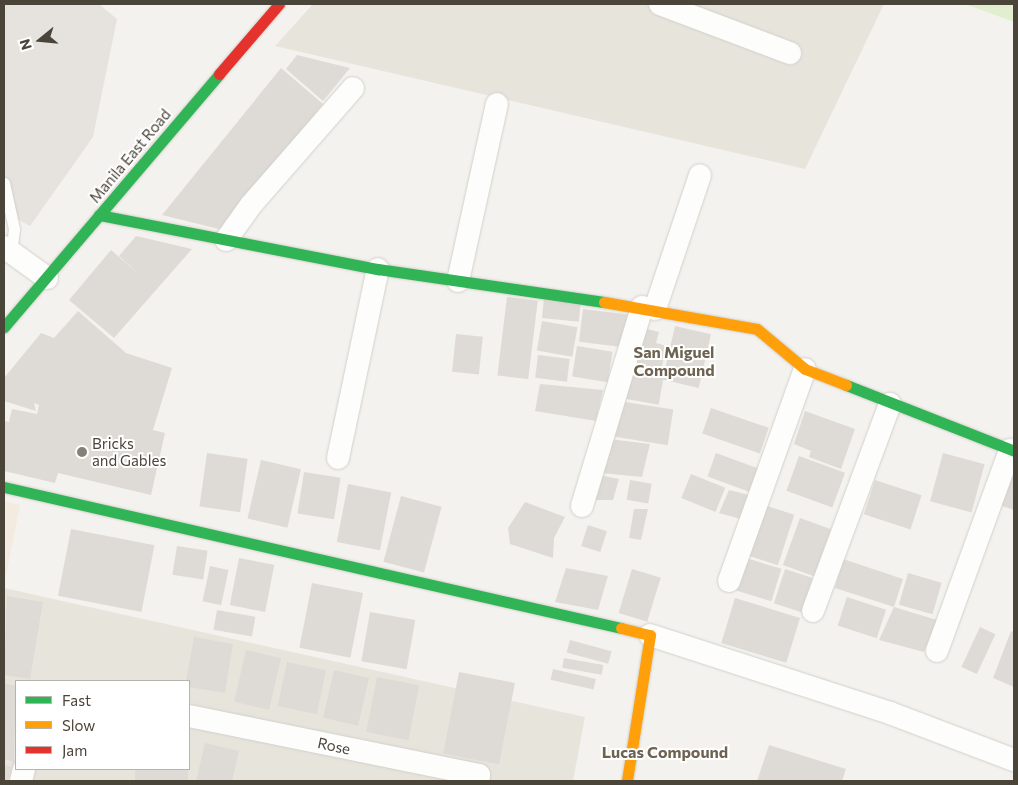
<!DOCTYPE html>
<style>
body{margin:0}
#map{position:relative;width:1018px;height:785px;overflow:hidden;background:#f4f2ee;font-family:Commissioner,sans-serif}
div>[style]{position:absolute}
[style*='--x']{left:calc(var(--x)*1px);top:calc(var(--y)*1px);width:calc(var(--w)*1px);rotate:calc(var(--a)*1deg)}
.residential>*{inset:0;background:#e7e4dc}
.commercial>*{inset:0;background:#f3ebdf}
.industrial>*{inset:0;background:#e6e2de}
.green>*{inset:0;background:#e1eecf}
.building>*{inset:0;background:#dedbd6;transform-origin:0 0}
.roads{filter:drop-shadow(0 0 1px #d2d0cb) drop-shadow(0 0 1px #d2d0cb)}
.lane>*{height:11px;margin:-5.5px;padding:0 5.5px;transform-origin:5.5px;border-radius:5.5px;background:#fdfdfc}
.street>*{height:22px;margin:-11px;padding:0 11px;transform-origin:11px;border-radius:11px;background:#fdfdfc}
.fast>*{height:11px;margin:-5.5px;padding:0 5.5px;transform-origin:5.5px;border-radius:5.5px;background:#30b455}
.slow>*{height:11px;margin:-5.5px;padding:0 5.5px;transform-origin:5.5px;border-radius:5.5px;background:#ff9f0a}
.jam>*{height:11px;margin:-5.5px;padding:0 5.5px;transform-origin:5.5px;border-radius:5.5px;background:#e5322d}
.dots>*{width:14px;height:14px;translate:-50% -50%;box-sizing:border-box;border:2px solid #fff;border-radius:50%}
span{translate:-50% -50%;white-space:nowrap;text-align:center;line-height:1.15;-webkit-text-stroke:4px #fff;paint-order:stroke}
.street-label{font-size:15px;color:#4b4439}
.poi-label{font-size:15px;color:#4b4439}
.left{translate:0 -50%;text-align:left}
.neighbourhood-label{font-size:16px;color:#6e6250;font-weight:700}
.frame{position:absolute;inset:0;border:5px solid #4b4439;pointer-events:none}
.legend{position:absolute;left:15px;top:680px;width:175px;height:90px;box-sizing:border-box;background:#fff;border:1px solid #b7b4b0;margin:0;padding:6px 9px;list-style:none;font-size:15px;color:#4b4439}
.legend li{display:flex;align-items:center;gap:10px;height:25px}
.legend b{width:25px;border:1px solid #b7b4b0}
.north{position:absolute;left:15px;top:15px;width:50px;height:50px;-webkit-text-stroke:4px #fff;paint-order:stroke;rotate:253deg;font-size:14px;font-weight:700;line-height:20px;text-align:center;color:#4b4439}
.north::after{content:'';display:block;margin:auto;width:18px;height:22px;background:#4b4439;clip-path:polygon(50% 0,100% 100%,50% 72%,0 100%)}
</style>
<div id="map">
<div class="residential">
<i style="clip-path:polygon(313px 4px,884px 4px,805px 169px,275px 46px)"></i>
<i style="clip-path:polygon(evenodd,4px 588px,585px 717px,573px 781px,4px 781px,4px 588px,16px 681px,189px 681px,189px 769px,16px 769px,16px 681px)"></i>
</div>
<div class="commercial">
<i style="clip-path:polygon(4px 501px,20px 505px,4px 586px)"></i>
</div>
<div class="industrial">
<i style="clip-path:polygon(4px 4px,99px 4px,117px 19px,93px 137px,30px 226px,4px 212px)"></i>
</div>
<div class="green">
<i style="clip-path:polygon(965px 4px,1014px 4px,1014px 22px)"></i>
</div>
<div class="building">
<i style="clip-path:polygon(297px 55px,350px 68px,323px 101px,286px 69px)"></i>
<i style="clip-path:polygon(281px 68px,323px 104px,253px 190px,227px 231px,162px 215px)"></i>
<i style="clip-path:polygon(136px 236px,192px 249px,114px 338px,69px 300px,111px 250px,140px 275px,119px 256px)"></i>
<i style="left:507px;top:297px;width:31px;height:79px;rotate:7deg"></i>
<i style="left:544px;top:298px;width:37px;height:20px;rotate:6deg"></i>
<i style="left:583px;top:309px;width:49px;height:33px;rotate:7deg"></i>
<i style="clip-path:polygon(78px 311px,126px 353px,172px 368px,153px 430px,165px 433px,151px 495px,58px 473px,55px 483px,4px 471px,4px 421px,9px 422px,12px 409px,37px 414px,39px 405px,34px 403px,36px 411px,4px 401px,4px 378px,41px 333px,54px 338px)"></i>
<i style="left:542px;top:321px;width:36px;height:30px;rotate:10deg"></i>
<i style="left:675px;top:326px;width:37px;height:55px;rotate:13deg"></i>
<i style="clip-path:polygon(643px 328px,659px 332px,656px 343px,667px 346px,661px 370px,633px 363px)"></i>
<i style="left:456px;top:334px;width:27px;height:38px;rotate:6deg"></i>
<i style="left:577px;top:346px;width:36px;height:31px;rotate:9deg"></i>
<i style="left:538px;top:355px;width:32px;height:23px;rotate:7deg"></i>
<i style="left:623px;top:371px;width:41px;height:27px;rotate:10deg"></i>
<i style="clip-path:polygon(540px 384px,603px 390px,596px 421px,535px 411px)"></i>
<i style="left:619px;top:401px;width:55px;height:36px;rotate:9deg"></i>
<i style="left:711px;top:408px;width:61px;height:27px;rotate:19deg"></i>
<i style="clip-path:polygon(805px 411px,855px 429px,841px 469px,809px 457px,811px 451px,794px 444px)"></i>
<i style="clip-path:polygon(609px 439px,650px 444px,642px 477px,601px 473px)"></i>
<i style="left:207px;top:453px;width:41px;height:54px;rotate:8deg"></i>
<i style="left:716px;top:453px;width:45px;height:25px;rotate:20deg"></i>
<i style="left:943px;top:453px;width:43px;height:50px;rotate:15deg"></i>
<i style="left:799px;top:456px;width:49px;height:37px;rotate:20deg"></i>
<i style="left:261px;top:460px;width:41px;height:60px;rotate:13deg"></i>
<i style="left:304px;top:472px;width:37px;height:42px;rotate:9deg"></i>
<i style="left:691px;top:474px;width:37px;height:26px;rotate:22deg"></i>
<i style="clip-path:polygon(1005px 474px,1014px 478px,1014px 510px,994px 503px)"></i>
<i style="clip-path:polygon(599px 475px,619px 479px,613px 500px,594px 500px)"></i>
<i style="left:630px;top:480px;width:22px;height:20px;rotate:10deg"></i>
<i style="left:875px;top:480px;width:49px;height:36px;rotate:18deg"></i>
<i style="left:348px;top:484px;width:44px;height:59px;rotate:11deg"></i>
<i style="clip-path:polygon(729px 490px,749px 495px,741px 519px,719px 513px)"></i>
<i style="left:401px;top:496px;width:42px;height:68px;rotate:15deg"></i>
<i style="clip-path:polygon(525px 502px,565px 517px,554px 538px,553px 558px,510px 544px,508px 528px)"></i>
<i style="left:761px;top:504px;width:35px;height:53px;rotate:18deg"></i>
<i style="clip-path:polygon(634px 509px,648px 509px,641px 540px,629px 538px)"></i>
<i style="left:800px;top:518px;width:33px;height:50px;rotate:20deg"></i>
<i style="left:588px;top:525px;width:20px;height:22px;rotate:18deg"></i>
<i style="left:71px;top:529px;width:85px;height:68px;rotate:11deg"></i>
<i style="left:177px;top:546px;width:31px;height:29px;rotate:9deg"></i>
<i style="left:239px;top:558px;width:36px;height:48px;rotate:11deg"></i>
<i style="left:746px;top:558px;width:37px;height:34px;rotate:17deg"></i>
<i style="clip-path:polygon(843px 559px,903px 579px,894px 607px,937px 620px,924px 652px,879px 640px,894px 607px,835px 588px)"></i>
<i style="left:210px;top:566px;width:19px;height:36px;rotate:12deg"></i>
<i style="clip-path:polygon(566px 568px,608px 576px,598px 610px,555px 602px)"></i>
<i style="left:632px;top:569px;width:30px;height:46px;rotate:17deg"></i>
<i style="left:785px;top:569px;width:29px;height:36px;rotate:18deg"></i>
<i style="left:908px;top:573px;width:35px;height:33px;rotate:16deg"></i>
<i style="left:312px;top:583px;width:52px;height:66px;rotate:11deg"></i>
<i style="clip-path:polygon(7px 596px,43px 602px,30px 679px,4px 675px)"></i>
<i style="left:847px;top:597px;width:41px;height:30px;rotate:18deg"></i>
<i style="left:735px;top:598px;width:68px;height:47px;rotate:17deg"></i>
<i style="left:217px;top:610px;width:39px;height:20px;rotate:10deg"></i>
<i style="left:370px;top:612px;width:46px;height:50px;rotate:10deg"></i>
<i style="left:980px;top:627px;width:17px;height:44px;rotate:25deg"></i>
<i style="clip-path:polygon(1011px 631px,1014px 632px,1014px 687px,993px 678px)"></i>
<i style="clip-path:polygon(194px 637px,233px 644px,225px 693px,189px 687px,186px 681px)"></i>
<i style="left:570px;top:640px;width:43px;height:13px;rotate:15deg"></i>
<i style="left:246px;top:650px;width:36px;height:53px;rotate:13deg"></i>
<i style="left:564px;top:658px;width:40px;height:10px;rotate:10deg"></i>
<i style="left:287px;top:662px;width:40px;height:45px;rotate:12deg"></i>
<i style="left:553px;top:669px;width:44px;height:11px;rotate:13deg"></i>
<i style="left:334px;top:670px;width:36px;height:49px;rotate:13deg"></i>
<i style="left:459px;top:672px;width:57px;height:83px;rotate:11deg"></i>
<i style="left:377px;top:677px;width:43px;height:56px;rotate:11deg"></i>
<i style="clip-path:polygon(4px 683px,16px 686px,14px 762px,4px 759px)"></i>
<i style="clip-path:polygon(205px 743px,239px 751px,232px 781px,196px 781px)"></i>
<i style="clip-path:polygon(769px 745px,846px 769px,842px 781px,757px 781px)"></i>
<i style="clip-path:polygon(4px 765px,11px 767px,8px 781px,4px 781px)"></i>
<i style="left:135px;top:769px;width:53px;height:12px"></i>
</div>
<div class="roads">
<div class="lane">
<i style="--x:4;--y:183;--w:47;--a:77.7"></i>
<i style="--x:14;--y:229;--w:23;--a:97"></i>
</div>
<div class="street">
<i style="--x:660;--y:4;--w:139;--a:20.7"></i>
<i style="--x:226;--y:240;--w:43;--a:-54.5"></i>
<i style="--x:251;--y:205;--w:155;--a:-48.9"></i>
<i style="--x:4;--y:247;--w:53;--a:35.8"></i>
<i style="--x:458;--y:281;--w:181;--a:-77.6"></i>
<i style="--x:655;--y:309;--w:141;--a:-71.4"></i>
<i style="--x:338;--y:458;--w:193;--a:-78.1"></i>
<i style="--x:582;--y:506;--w:208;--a:-73.2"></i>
<i style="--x:729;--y:581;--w:225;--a:-70.3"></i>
<i style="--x:813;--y:611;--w:221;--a:-69.6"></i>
<i style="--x:650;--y:635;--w:252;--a:18"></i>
<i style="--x:890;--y:713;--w:133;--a:20.8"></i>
<i style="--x:937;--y:651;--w:214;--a:-70"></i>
<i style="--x:189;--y:716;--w:296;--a:11.5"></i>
<i style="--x:479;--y:775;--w:6;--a:99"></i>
<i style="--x:21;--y:781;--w:12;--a:-76"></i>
</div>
<div class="fast">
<i style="--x:99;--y:215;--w:284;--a:11"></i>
<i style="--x:378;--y:269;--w:228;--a:8.3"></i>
<i style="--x:4;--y:327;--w:332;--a:-49.6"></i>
<i style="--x:846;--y:385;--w:180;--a:21.4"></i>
<i style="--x:4;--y:487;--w:633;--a:12.87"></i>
</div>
<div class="slow">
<i style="--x:604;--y:302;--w:155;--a:10"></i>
<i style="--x:757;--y:329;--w:62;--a:39.8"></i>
<i style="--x:805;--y:369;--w:44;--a:21.3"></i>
<i style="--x:621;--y:628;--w:30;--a:14"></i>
<i style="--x:650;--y:635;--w:148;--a:99"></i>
</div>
<div class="jam">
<i style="--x:219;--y:74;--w:92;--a:-49.4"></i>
</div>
</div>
<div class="dots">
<i style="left:82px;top:452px;background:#868178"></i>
</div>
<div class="street-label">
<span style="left:130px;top:156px;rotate:-50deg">Manila East Road</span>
<span style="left:334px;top:746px;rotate:12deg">Rose</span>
</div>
<div class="poi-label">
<span class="left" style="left:92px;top:452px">Bricks<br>and Gables</span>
</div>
<div class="neighbourhood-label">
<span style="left:674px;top:361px">San Miguel<br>Compound</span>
<span style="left:665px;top:752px">Lucas Compound</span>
</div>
<div class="frame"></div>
<ul class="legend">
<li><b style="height:6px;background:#30b455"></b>Fast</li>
<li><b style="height:6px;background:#ff9f0a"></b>Slow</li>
<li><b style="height:6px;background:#e5322d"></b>Jam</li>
</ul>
<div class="north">N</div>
</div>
